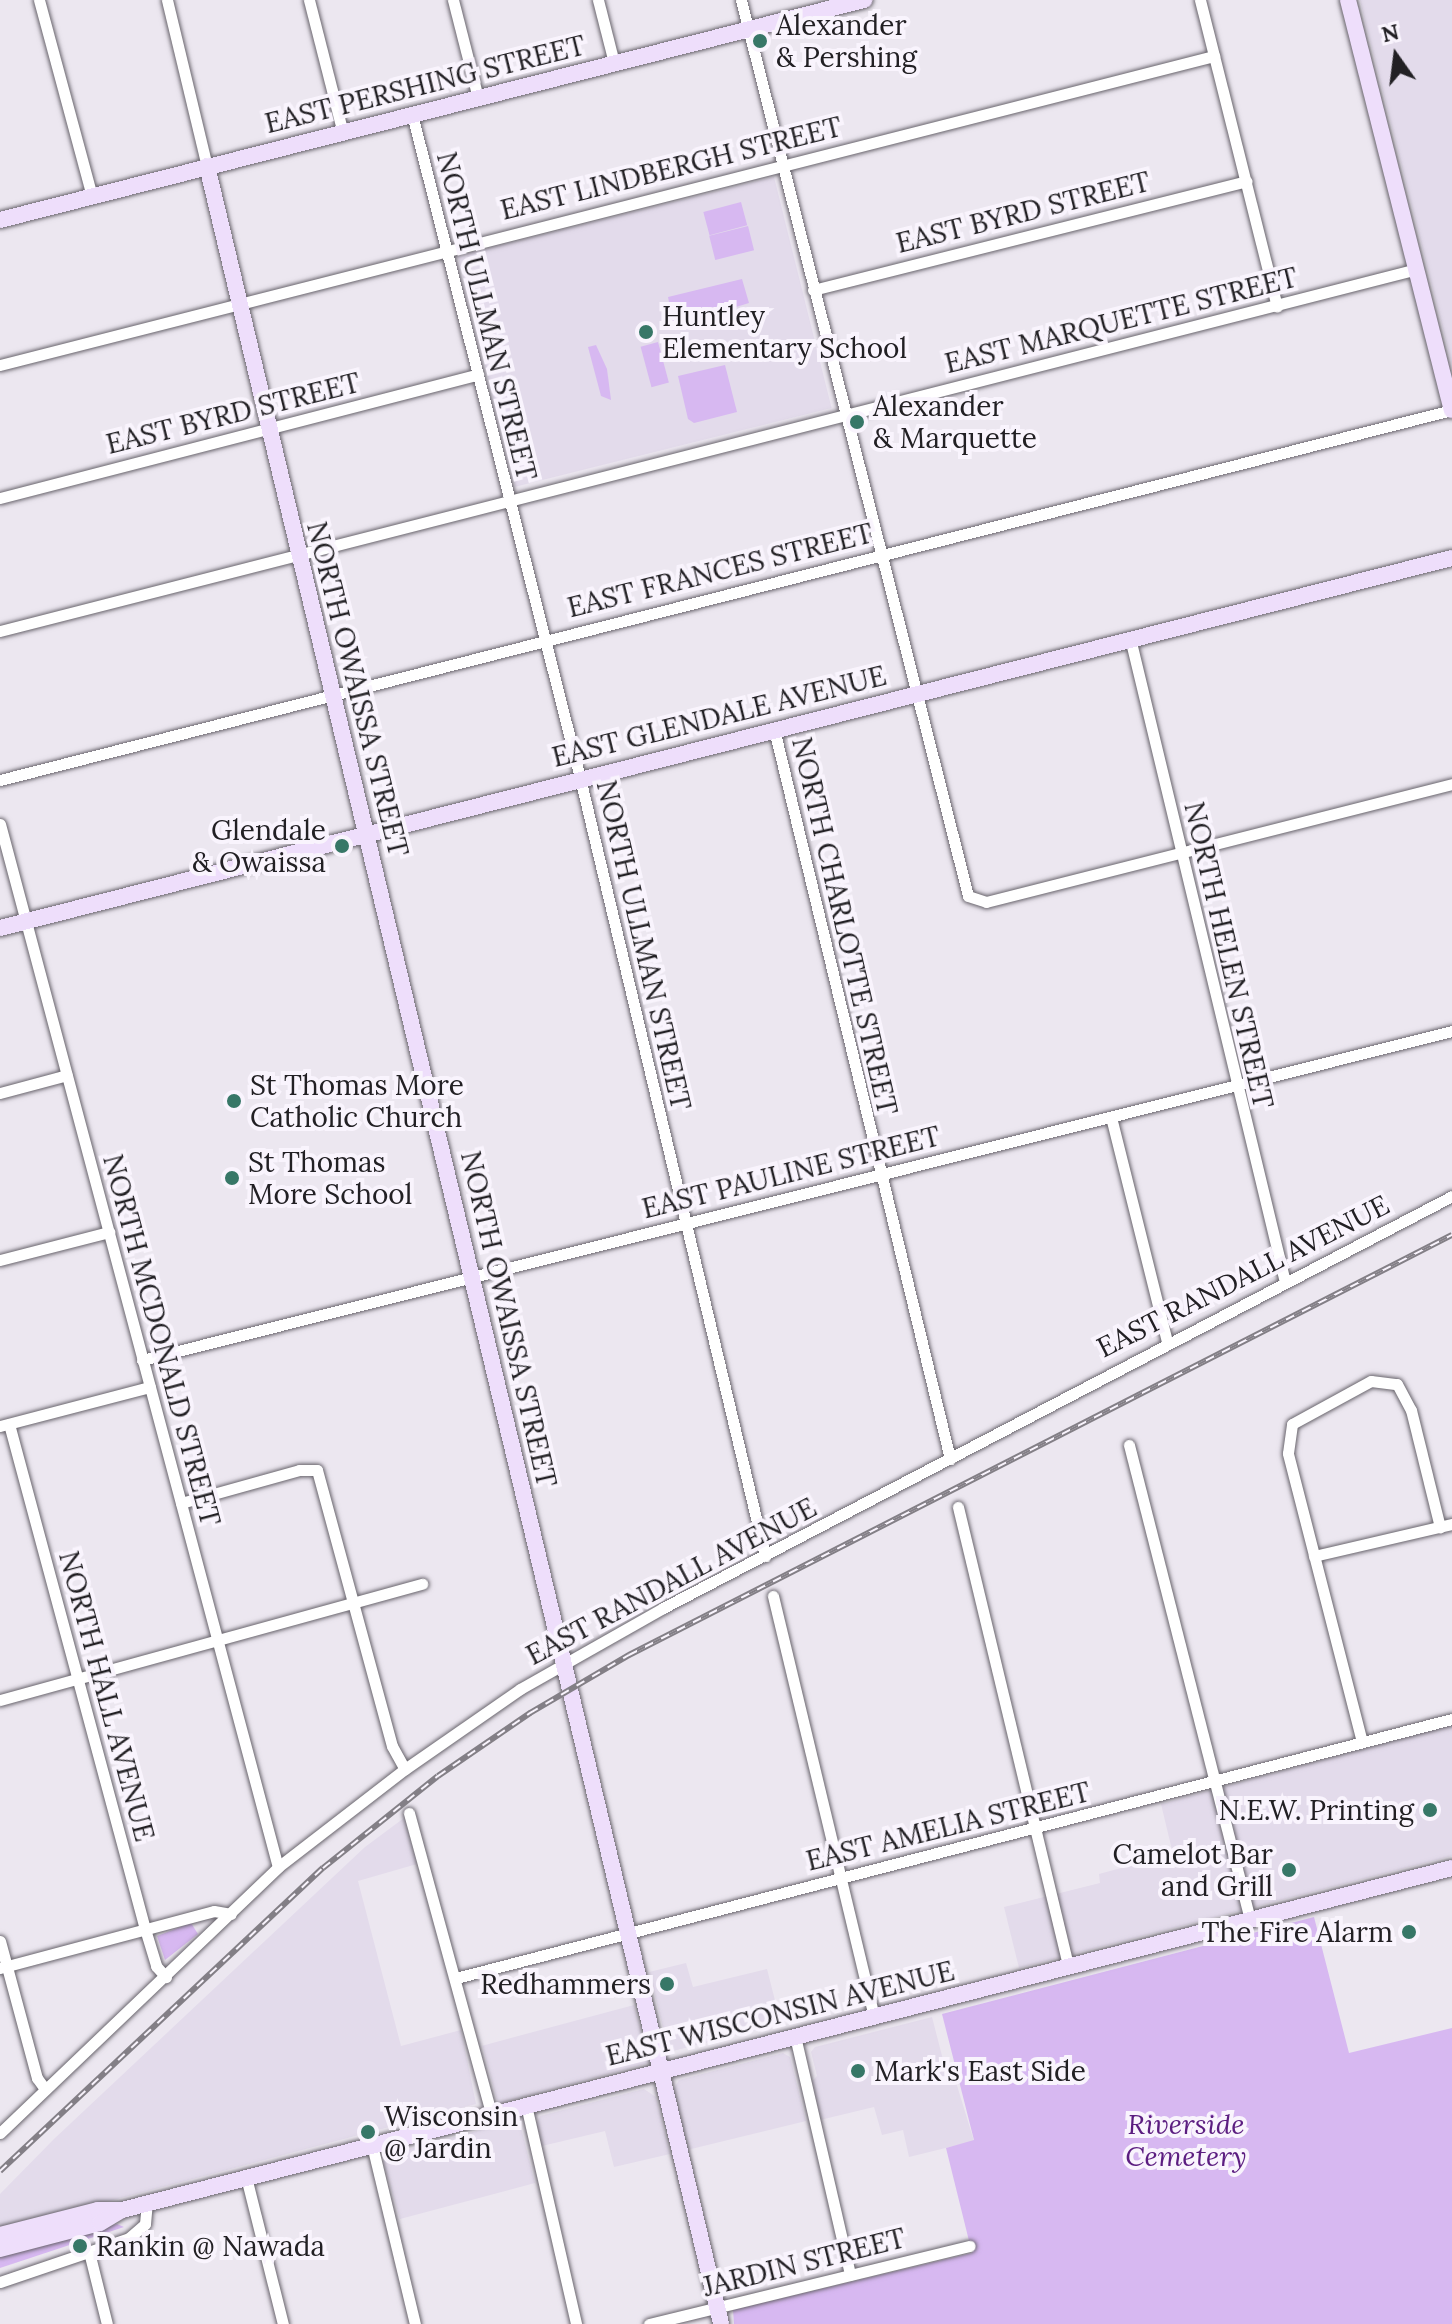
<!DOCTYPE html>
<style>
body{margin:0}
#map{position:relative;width:1452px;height:2324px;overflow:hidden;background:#ece7f0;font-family:Lora,serif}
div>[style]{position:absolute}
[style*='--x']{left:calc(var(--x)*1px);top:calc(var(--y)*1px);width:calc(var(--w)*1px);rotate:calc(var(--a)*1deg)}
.built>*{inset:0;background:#e3dbeb;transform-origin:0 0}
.green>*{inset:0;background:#d7b8f1;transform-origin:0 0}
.roads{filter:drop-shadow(0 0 2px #68646c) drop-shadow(0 0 2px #68646c)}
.street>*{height:11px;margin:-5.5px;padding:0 5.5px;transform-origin:5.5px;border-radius:5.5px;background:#fff}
.secondary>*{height:16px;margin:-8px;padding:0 8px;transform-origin:8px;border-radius:8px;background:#eedefb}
.rail>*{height:6px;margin-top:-3px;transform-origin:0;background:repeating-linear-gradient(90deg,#f9f4fd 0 9px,#837f86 0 18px);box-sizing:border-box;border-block:2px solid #837f86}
.dots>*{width:22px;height:22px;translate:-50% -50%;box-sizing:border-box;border:4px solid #f9f4fd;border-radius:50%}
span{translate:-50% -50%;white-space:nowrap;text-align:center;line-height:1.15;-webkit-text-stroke:8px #f9f4fd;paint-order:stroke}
.poi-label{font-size:28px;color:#222024}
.left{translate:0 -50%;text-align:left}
.right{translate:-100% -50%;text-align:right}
.street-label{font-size:28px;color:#222024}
.park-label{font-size:28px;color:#5b1d80;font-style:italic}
.north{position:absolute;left:1356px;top:16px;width:80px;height:80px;-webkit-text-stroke:6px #f9f4fd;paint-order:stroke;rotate:346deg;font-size:22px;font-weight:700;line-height:32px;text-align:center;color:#222024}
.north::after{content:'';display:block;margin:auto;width:28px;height:36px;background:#222024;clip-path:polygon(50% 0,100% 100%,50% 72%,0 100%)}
</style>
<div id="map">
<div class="built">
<i style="clip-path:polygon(1360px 0,1452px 0,1452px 365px,1365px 21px)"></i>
<i style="left:774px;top:177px;width:238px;height:326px;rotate:76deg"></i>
<i style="clip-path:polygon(1452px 1725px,1452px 1856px,1019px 1968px,1004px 1907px,1100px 1883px,1099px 1874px,1173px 1854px,1161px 1804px)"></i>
<i style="clip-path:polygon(404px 1818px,417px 1864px,358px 1881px,401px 2046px,461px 2030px,476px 2104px,0 2230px,0 2194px,54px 2139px,365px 1847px)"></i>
<i style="clip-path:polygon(686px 1963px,693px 1987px,767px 1969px,781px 2024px,669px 2052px,649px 1972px)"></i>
<i style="left:634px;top:2005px;width:60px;height:157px;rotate:75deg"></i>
<i style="clip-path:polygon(932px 2017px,948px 2079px,955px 2079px,974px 2141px,909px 2157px,903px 2130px,882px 2135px,874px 2107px,820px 2120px,812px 2081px,817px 2076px,811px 2052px,815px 2047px)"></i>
<i style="clip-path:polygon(783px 2053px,790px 2057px,806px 2121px,687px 2150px,673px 2090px,679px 2080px)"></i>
<i style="clip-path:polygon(644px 2089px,656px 2097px,670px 2154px,614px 2167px,605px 2131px,542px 2146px,536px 2125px,540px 2116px)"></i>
<i style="clip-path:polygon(510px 2122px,520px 2124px,535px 2183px,400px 2219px,383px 2161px,391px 2154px)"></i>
</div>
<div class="green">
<i style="left:741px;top:202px;width:24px;height:39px;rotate:75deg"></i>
<i style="left:748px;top:226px;width:25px;height:40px;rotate:76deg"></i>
<i style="clip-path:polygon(742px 279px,749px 303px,674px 326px,668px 297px)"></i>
<i style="left:658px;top:342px;width:42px;height:18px;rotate:75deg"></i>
<i style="clip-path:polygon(596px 345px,607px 369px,611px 400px,601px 396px,588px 347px)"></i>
<i style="clip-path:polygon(725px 365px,737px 412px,694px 423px,688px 419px,678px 376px)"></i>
<i style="clip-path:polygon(1314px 1917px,1349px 2053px,1452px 2028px,1452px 2324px,734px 2324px,733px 2310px,972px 2253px,946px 2148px,974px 2140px,942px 2014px)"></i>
<i style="clip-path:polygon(191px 1923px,198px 1934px,165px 1960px,157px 1936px)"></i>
<i style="clip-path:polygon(117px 2224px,124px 2227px,0 2268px,0 2255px)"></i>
</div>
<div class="roads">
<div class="street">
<i style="--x:39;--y:0;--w:204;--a:74.9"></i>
<i style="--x:167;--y:0;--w:171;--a:76.5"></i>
<i style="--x:309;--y:0;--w:137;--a:75.7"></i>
<i style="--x:453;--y:0;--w:101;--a:75.7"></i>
<i style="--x:598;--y:0;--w:65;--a:75.7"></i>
<i style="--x:741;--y:0;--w:924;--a:75.78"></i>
<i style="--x:968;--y:896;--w:19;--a:18"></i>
<i style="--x:986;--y:902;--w:481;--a:-14.2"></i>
<i style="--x:1200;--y:0;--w:316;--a:75.9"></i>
<i style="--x:412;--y:114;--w:685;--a:75.8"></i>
<i style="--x:580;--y:778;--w:800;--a:76.62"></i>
<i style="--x:813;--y:290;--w:447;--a:-14.1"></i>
<i style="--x:0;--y:365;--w:1253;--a:-14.28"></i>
<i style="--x:0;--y:498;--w:494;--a:-14.5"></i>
<i style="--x:0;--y:631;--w:1463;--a:-14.33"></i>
<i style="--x:1130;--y:638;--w:662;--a:76.47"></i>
<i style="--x:774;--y:729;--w:751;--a:76.44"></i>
<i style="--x:0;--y:780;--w:1498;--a:-14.3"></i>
<i style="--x:0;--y:824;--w:1079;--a:75.08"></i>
<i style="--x:0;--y:1093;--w:69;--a:-15"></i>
<i style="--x:1111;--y:1117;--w:232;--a:76"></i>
<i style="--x:0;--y:1260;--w:113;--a:-14.4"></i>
<i style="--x:142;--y:1360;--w:1351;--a:-14.1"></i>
<i style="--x:9;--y:1424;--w:523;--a:74.93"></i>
<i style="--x:145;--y:1929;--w:39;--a:73"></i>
<i style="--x:156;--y:1966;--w:15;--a:48"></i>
<i style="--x:0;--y:1426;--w:155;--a:-14.6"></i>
<i style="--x:1129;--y:1445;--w:489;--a:75.7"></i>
<i style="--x:181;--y:1503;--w:123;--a:-15.6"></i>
<i style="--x:299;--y:1470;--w:18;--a:0"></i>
<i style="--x:317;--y:1470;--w:286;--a:74.8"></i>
<i style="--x:392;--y:1746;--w:26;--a:61"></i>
<i style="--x:958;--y:1507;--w:472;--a:76.5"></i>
<i style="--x:1314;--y:1556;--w:142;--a:-13.1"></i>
<i style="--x:773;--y:1596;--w:432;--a:76.5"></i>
<i style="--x:0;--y:1700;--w:438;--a:-15.4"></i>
<i style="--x:1362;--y:1742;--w:298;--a:-104.4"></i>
<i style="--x:1288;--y:1453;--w:29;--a:-82"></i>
<i style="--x:1292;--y:1424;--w:90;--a:-28.6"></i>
<i style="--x:1371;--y:1381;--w:26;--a:7"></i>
<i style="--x:1397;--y:1384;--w:30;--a:62"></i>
<i style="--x:1411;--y:1410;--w:121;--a:76.1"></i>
<i style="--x:409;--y:1813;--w:311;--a:74.7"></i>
<i style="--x:0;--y:1941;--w:142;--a:74.9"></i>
<i style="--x:37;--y:2078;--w:14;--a:54"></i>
<i style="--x:0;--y:1968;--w:221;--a:-14.9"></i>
<i style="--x:214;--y:1911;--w:17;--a:10"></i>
<i style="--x:456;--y:1978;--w:1029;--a:-14.58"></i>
<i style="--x:795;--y:2036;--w:245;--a:77"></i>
<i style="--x:526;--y:2105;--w:225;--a:77.1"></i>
<i style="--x:0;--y:2133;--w:385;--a:-43.7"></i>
<i style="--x:278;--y:1867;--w:160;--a:-37.7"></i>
<i style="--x:405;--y:1769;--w:140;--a:-34.8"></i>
<i style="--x:520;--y:1689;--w:164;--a:-29.5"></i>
<i style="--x:663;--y:1608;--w:890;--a:-27.57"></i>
<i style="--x:372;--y:2145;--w:184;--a:76.5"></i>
<i style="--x:246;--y:2177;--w:152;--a:75.9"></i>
<i style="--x:89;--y:2252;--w:74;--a:76"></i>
<i style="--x:0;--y:2282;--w:136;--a:-18.8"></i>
<i style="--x:129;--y:2238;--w:21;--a:-41"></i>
<i style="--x:145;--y:2224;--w:21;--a:-85"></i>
<i style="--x:649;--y:2324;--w:330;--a:-13.7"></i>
</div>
<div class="secondary">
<i style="--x:1348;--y:0;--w:423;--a:75.8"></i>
<i style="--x:207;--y:166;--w:2218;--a:76.6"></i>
<i style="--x:0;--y:220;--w:892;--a:-14.29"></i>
<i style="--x:0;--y:928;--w:1498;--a:-14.3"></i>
<i style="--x:0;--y:2235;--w:101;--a:-14.3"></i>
<i style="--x:98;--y:2210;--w:24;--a:0"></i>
<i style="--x:122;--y:2210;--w:1373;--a:-14.42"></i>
<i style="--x:0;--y:2249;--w:103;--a:-14.6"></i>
<i style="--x:100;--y:2223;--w:23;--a:-31"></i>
</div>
</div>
<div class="rail">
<i style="--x:0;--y:2171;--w:443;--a:-43.2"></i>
<i style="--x:323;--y:1868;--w:147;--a:-38.7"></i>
<i style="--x:438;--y:1776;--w:112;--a:-34.4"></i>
<i style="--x:530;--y:1713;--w:115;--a:-30.4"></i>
<i style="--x:629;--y:1655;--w:924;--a:-27.04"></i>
</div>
<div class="dots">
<i style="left:760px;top:41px;background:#377767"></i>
<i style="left:646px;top:332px;background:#377767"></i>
<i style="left:857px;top:422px;background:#377767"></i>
<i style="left:342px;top:846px;background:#377767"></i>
<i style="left:234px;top:1101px;background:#377767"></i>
<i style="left:232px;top:1178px;background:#377767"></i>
<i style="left:1430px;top:1810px;background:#377767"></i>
<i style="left:1289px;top:1870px;background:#377767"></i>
<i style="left:1409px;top:1932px;background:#377767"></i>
<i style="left:667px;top:1984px;background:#377767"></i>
<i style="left:858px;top:2071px;background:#377767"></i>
<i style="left:368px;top:2132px;background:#377767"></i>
<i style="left:80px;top:2246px;background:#377767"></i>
</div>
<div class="poi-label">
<span class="left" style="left:776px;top:41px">Alexander<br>&amp; Pershing</span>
<span class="left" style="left:662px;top:332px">Huntley<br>Elementary School</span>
<span class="left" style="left:873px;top:422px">Alexander<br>&amp; Marquette</span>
<span class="right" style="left:326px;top:846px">Glendale<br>&amp; Owaissa</span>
<span class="left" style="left:250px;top:1101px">St Thomas More<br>Catholic Church</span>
<span class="left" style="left:248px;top:1178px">St Thomas<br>More School</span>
<span class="right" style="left:1414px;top:1810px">N.E.W. Printing</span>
<span class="right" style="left:1273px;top:1870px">Camelot Bar<br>and Grill</span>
<span class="right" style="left:1393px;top:1932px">The Fire Alarm</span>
<span class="right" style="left:651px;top:1984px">Redhammers</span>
<span class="left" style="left:874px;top:2071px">Mark's East Side</span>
<span class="left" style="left:384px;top:2132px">Wisconsin<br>@ Jardin</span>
<span class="left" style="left:96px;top:2246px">Rankin @ Nawada</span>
</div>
<div class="street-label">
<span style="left:425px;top:84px;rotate:-14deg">EAST PERSHING STREET</span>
<span style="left:671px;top:168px;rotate:-14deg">EAST LINDBERGH STREET</span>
<span style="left:1023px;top:212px;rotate:-14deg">EAST BYRD STREET</span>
<span style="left:487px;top:316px;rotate:76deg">NORTH ULLMAN STREET</span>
<span style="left:1121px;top:320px;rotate:-14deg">EAST MARQUETTE STREET</span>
<span style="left:233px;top:413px;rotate:-14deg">EAST BYRD STREET</span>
<span style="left:720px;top:570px;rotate:-14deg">EAST FRANCES STREET</span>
<span style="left:358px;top:689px;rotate:76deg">NORTH OWAISSA STREET</span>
<span style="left:719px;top:716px;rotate:-14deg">EAST GLENDALE AVENUE</span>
<span style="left:845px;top:926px;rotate:77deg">NORTH CHARLOTTE STREET</span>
<span style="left:644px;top:945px;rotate:77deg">NORTH ULLMAN STREET</span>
<span style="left:1229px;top:955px;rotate:77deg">NORTH HELEN STREET</span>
<span style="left:791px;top:1172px;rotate:-14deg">EAST PAULINE STREET</span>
<span style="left:1243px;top:1276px;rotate:-27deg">EAST RANDALL AVENUE</span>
<span style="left:509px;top:1319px;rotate:77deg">NORTH OWAISSA STREET</span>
<span style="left:162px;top:1340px;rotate:75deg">NORTH MCDONALD STREET</span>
<span style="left:671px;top:1581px;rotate:-28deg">EAST RANDALL AVENUE</span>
<span style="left:107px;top:1696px;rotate:75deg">NORTH HALL AVENUE</span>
<span style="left:948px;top:1826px;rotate:-14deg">EAST AMELIA STREET</span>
<span style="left:780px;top:2013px;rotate:-14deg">EAST WISCONSIN AVENUE</span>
<span style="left:804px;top:2262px;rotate:-14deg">JARDIN STREET</span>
</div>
<div class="park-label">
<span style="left:1186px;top:2140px">Riverside<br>Cemetery</span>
</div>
<div class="north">N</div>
</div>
